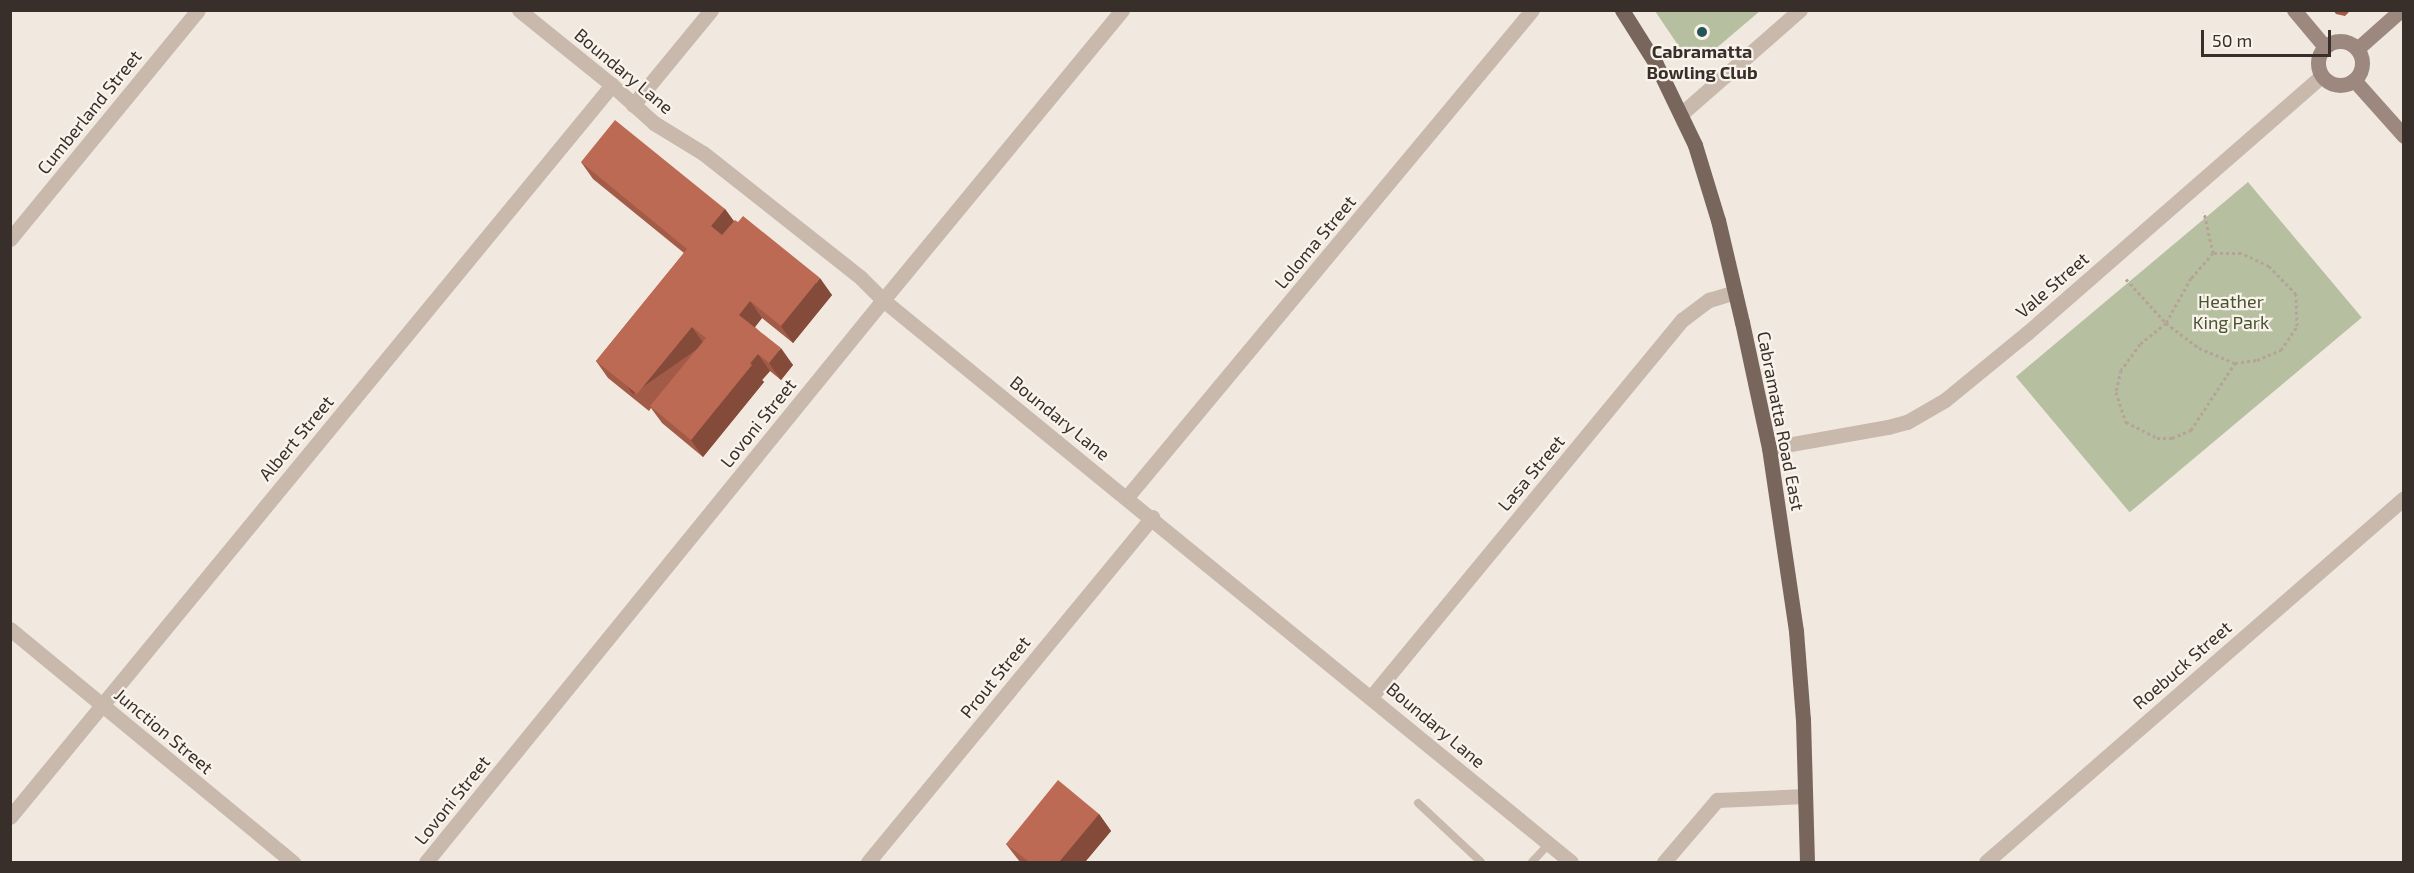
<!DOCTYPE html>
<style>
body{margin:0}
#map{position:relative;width:2414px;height:873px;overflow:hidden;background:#f1e9e0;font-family:"Exo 2",sans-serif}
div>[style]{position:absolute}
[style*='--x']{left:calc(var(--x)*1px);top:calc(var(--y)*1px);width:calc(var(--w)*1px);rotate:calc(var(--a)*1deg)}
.green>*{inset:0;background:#b6c0a1;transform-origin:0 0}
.path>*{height:3px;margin-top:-1.5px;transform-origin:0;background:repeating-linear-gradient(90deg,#b5a397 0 3px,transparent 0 6px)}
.lane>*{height:8px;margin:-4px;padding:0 4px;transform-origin:4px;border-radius:4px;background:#c9b9ad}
.street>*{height:15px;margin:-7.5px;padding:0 7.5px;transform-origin:7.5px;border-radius:7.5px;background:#c9b9ad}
.secondary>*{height:15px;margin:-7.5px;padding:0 7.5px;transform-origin:7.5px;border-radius:7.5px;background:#9c887e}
.secondary>.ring{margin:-7.5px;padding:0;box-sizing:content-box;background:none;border:15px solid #9c887e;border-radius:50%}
.primary>*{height:15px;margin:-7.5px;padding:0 7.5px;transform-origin:7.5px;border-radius:7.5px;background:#78665d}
.wall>*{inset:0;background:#a25b47}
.shaded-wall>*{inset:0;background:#844a3a;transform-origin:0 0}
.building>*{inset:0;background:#bc6a53}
.dots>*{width:16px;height:16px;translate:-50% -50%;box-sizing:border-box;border:3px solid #f9f3ec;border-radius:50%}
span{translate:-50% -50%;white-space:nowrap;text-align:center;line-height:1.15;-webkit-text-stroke:4.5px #f9f3ec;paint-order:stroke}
.poi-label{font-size:18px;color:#382f2b;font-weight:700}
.street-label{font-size:18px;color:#382f2b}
.park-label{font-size:18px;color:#485430}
.frame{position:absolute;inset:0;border:12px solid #382f2b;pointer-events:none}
.scale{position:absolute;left:2201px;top:30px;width:130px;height:27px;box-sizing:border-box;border:3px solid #382f2b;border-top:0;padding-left:8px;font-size:18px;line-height:21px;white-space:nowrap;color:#382f2b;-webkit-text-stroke:4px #f9f3ec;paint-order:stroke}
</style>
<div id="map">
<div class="green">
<i style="clip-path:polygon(1655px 11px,1760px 11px,1707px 56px,1684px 54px)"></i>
<i style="left:2248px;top:182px;width:177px;height:303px;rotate:50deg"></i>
</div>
<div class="path">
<i style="--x:2213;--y:253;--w:33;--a:131"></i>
<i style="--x:2191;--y:278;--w:51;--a:119.1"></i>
<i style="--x:2166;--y:323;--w:33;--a:141"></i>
<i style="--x:2140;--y:344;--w:32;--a:126"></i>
<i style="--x:2121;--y:370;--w:23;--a:103"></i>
<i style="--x:2116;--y:392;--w:32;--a:72"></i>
<i style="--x:2126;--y:422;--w:35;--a:27"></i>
<i style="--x:2157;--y:438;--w:15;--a:0"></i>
<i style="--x:2172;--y:438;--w:21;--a:-23"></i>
<i style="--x:2191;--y:430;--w:80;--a:-56.7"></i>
<i style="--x:2126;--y:279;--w:59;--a:47.7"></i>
<i style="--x:2166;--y:323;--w:41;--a:37.1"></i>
<i style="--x:2199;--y:348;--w:39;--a:23"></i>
<i style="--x:2235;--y:363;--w:22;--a:-8"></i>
<i style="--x:2257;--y:360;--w:26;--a:-23"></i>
<i style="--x:2281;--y:350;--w:29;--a:-56"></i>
<i style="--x:2297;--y:326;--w:32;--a:-92"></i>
<i style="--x:2296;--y:294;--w:39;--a:-134"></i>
<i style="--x:2269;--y:266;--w:31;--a:-155"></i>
<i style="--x:2241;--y:253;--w:28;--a:180"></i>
<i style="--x:2213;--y:253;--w:42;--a:-102.4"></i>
</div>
<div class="lane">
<i style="--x:1418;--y:803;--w:86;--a:43.1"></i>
<i style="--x:1532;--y:862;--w:25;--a:-47"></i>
</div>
<div class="street">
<i style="--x:519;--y:10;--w:119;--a:38.9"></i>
<i style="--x:612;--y:85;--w:57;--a:42.1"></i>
<i style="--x:654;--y:123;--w:57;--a:31.5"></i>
<i style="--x:703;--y:153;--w:201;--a:38.3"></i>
<i style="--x:861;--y:278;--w:31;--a:45"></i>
<i style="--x:883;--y:300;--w:888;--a:39.24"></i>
<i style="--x:633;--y:105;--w:123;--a:-50.6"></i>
<i style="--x:1681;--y:114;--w:158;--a:-41.2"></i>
<i style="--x:10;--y:239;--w:296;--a:-50.6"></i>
<i style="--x:1769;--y:448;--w:121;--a:-10"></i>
<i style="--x:1888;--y:427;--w:20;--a:-15"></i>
<i style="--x:1907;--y:422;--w:44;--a:-30.1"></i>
<i style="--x:1945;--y:400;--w:106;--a:-39.3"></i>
<i style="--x:2027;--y:333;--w:391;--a:-41.1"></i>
<i style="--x:1127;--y:497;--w:633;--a:-50.25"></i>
<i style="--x:10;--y:629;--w:367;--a:39.5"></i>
<i style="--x:1371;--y:697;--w:489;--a:-50.5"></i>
<i style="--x:1682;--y:320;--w:34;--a:-37"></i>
<i style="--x:1709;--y:300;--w:27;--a:-17"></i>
<i style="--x:10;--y:817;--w:948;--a:-50.57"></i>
<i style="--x:426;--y:862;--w:724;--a:-50.88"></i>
<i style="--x:883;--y:300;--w:376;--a:-50.5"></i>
<i style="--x:868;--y:862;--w:447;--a:-50.5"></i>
<i style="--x:1664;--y:862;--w:82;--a:-49.5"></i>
<i style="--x:1717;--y:800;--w:88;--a:-2.6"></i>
<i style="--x:1986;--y:862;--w:554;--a:-41.05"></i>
</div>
<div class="secondary">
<i style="--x:2294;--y:10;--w:48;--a:50"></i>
<i class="ring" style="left:2318px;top:41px;width:29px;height:29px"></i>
<i style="--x:2357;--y:49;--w:59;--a:-41.6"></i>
<i style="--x:2354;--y:80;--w:75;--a:48.2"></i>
</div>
<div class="primary">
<i style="--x:1622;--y:10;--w:64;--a:57.8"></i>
<i style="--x:1656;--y:64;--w:90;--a:64.3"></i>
<i style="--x:1695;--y:145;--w:78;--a:73"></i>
<i style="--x:1718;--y:220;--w:105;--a:76.8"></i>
<i style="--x:1742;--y:322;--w:129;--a:77.9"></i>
<i style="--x:1769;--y:448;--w:185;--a:81.6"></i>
<i style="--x:1796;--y:631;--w:88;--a:85.5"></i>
<i style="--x:1803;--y:719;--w:143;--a:88.4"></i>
</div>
<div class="wall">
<i style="clip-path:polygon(2333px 10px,2351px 10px,2345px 16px,2336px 14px)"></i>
<i style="clip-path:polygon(581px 162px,725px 209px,734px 221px,832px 295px,793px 343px,762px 318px,755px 327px,793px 365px,781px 380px,770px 371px,762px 380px,764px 382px,703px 457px,662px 423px,651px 408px,649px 411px,608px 378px,596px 361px,684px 253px,593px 179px)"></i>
<i style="clip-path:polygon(1099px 814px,1111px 831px,1085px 862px,1020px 862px,1006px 844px)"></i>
</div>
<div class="shaded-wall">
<i style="clip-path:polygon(725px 209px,737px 226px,723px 243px,711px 226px)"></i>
<i style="clip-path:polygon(820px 278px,832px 295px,793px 343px,781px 326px)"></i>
<i style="clip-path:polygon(750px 301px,762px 318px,751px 332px,739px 315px)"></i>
<i style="left:692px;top:327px;width:21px;height:87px;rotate:55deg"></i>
<i style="clip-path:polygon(781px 348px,793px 365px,781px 380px,769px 363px)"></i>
<i style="clip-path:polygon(758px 354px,770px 371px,762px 380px,764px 382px,703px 457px,691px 440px)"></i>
<i style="clip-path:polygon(1099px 814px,1111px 831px,1085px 862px,1059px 862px)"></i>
</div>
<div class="building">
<i style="clip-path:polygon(615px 120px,725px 209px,711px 226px,722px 235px,735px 220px,738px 222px,743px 216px,820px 278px,781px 326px,750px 301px,739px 315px,781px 348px,769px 363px,758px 354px,750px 363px,752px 365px,691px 440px,650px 406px,706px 338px,692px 327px,637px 394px,596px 361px,687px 249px,581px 162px)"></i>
<i style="clip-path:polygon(1058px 780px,1099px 814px,1059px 862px,1029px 862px,1006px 844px)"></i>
</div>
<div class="dots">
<i style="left:1702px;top:32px;background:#235456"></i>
</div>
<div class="poi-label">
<span style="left:1702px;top:62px">Cabramatta<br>Bowling Club</span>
</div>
<div class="street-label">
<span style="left:624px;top:71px;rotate:40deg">Boundary Lane</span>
<span style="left:89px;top:112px;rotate:-51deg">Cumberland Street</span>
<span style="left:1315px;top:242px;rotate:-50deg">Loloma Street</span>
<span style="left:2052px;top:285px;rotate:-41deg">Vale Street</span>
<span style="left:1060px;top:418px;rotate:39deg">Boundary Lane</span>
<span style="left:1781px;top:421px;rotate:79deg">Cabramatta Road East</span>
<span style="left:758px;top:423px;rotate:-51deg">Lovoni Street</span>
<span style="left:296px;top:438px;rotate:-50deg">Albert Street</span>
<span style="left:1531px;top:473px;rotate:-50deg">Lasa Street</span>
<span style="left:2182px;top:665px;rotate:-41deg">Roebuck Street</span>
<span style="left:995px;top:677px;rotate:-51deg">Prout Street</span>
<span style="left:1436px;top:725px;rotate:40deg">Boundary Lane</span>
<span style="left:164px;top:731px;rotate:40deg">Junction Street</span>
<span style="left:452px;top:800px;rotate:-51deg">Lovoni Street</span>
</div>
<div class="park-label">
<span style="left:2231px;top:312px">Heather<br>King Park</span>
</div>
<div class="frame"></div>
<div class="scale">50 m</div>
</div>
